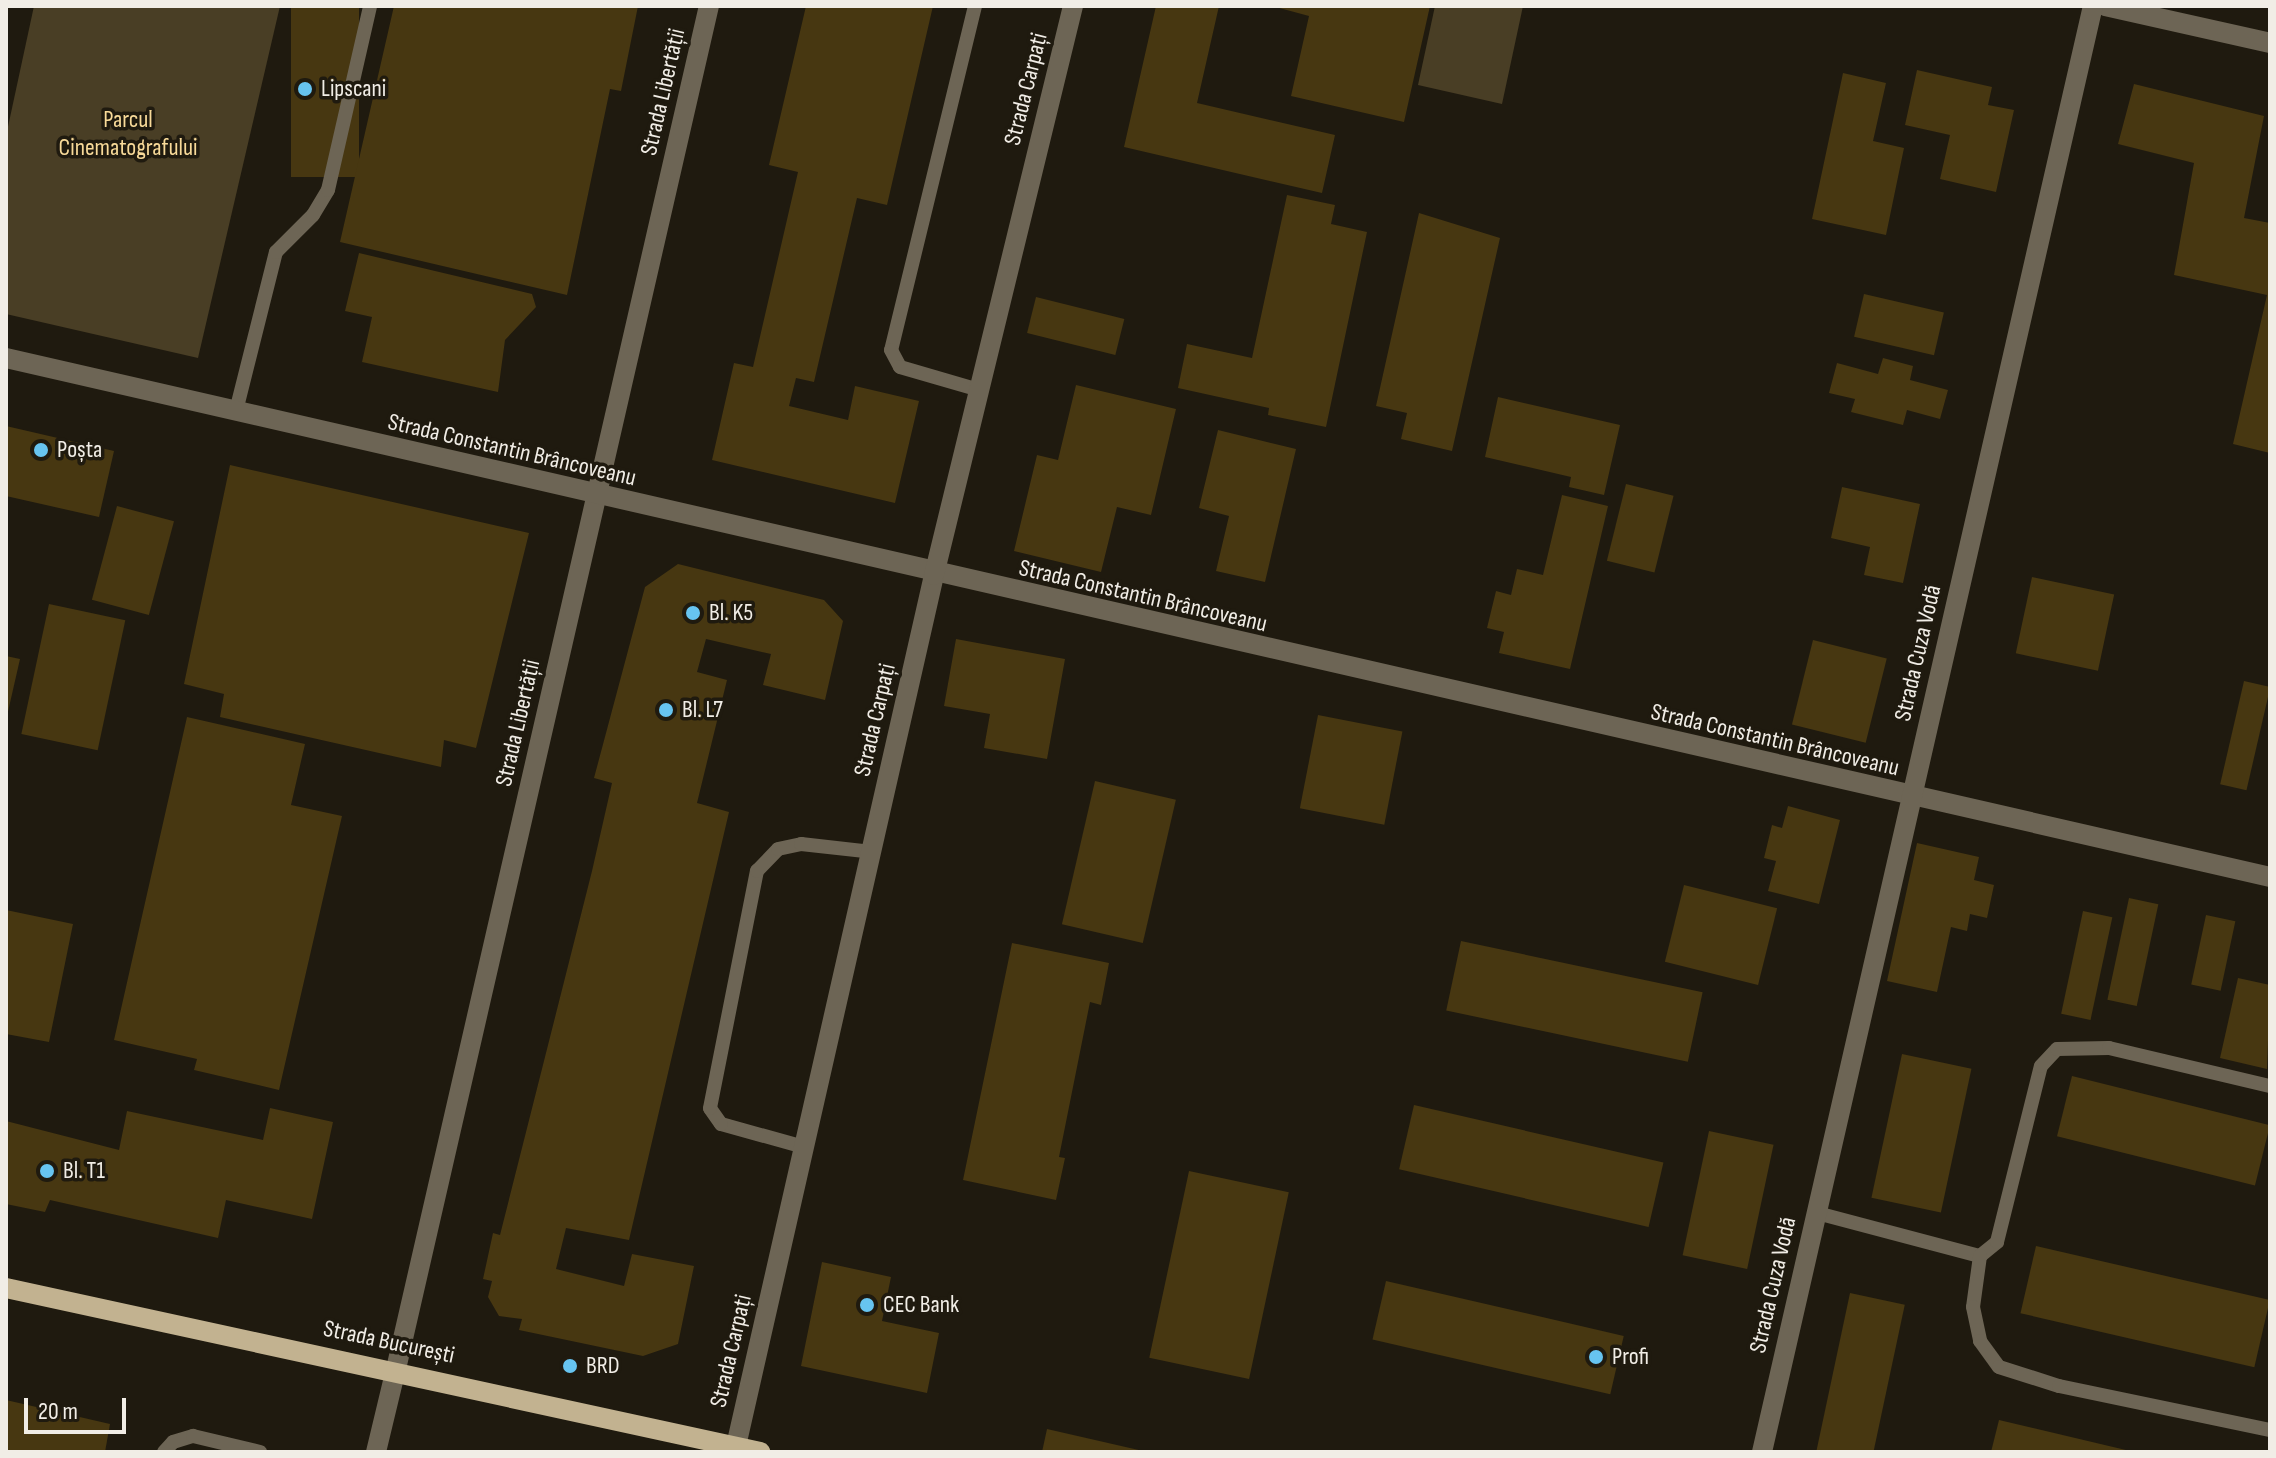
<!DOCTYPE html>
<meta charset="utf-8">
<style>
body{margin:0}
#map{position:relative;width:2276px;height:1458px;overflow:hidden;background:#1f1a0f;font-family:"Sofia Sans Condensed",sans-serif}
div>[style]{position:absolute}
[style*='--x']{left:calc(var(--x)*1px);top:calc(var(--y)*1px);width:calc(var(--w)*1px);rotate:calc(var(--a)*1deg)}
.green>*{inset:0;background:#493e25}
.building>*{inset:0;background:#473711;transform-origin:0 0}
.service>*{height:14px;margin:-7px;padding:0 7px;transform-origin:7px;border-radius:7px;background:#6d6555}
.pedestrian>*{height:20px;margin:-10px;padding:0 10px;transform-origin:10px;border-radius:10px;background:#6d6555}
.minor>*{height:20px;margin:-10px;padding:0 10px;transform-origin:10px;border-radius:10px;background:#6d6555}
.primary>*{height:20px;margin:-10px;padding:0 10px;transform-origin:10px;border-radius:10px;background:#c2b290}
.dots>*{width:22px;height:22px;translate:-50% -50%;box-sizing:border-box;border:4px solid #1f1a0f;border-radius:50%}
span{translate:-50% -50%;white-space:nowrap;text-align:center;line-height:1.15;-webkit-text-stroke:7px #1f1a0f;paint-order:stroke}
.poi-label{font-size:24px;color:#f1ede6}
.left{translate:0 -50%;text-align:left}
.street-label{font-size:24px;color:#f1ede6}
.park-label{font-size:24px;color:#f8da99}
.frame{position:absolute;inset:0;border:8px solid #f1ede6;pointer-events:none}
.scale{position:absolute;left:24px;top:1398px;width:102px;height:36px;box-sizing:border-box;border:4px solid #f1ede6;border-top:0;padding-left:10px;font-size:24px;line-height:28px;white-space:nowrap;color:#f1ede6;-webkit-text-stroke:6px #1f1a0f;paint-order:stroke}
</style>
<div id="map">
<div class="green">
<i style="clip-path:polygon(34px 6px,280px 6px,198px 358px,6px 314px,6px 136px)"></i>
<i style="clip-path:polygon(1435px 6px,1523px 6px,1502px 104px,1418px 85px)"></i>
</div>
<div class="building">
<i style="left:291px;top:6px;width:68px;height:171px"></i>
<i style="clip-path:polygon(394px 6px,638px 6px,621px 91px,610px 89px,567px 295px,340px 242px)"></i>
<i style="clip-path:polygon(806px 6px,933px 6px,887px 205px,857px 198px,814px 382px,796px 378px,789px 406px,848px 420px,855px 386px,919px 401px,895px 503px,712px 460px,734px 363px,753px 367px,798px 172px,769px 165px)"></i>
<i style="clip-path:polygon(1156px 6px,1219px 6px,1197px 103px,1335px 135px,1322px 193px,1124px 147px)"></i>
<i style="clip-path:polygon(1272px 6px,1430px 6px,1404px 122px,1291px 96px,1309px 16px)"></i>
<i style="clip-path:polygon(1917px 70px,1992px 87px,1988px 105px,2014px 110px,1996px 192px,1940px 179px,1950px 135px,1905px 125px)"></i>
<i style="clip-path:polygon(1843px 73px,1886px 83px,1873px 141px,1904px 148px,1886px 235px,1812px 219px)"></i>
<i style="clip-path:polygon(2134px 84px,2264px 116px,2244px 218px,2270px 223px,2270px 453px,2233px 444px,2267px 295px,2174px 275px,2194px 163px,2118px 144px)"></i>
<i style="clip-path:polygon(1287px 195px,1335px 205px,1331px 224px,1367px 232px,1326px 427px,1268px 415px,1269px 408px,1178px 388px,1187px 344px,1252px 358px)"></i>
<i style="clip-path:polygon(1419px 213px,1500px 238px,1452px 451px,1401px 439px,1407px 413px,1376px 406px)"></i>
<i style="clip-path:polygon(359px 253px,532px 294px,536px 307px,505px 340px,498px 392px,362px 362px,372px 317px,345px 311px)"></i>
<i style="left:1864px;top:294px;width:82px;height:44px;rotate:13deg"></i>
<i style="left:1036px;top:297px;width:91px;height:37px;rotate:14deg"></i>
<i style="clip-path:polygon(1883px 358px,1913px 366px,1910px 380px,1948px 390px,1940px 419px,1907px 410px,1903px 425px,1851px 412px,1855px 399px,1829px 393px,1837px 363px,1878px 374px)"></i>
<i style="clip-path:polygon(1076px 385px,1176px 409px,1151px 515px,1117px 507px,1101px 572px,1014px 551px,1037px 455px,1058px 460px)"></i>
<i style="clip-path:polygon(1498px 397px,1620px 425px,1604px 495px,1569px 487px,1571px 477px,1485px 457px)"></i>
<i style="clip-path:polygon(6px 426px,114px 451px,99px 517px,6px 496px)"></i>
<i style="clip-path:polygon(1218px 430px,1296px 449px,1265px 582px,1216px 571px,1229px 516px,1199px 508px)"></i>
<i style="clip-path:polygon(230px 465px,529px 533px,476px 748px,444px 740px,441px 767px,220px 717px,224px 694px,184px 684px)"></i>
<i style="left:1626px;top:484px;width:49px;height:79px;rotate:14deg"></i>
<i style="clip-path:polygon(1842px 487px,1920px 504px,1903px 583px,1864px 575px,1870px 547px,1831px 538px)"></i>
<i style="clip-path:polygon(1562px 495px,1608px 506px,1570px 669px,1499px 653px,1504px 632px,1487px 628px,1496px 591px,1511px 595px,1517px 569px,1543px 575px)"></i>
<i style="left:117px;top:506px;width:59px;height:97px;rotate:15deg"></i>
<i style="clip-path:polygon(678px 564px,824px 600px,843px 621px,825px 700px,763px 685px,771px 654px,706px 639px,697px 672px,727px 680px,697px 803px,729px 812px,629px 1240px,566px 1228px,556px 1269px,624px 1286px,632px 1254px,694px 1266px,678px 1344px,643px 1356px,519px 1330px,522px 1319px,499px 1316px,488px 1297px,492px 1281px,483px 1279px,493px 1233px,500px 1235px,592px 871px,612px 783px,594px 778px,645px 587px)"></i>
<i style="left:2032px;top:577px;width:84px;height:78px;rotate:12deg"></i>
<i style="left:49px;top:604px;width:78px;height:133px;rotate:12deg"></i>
<i style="clip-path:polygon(956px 639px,1065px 659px,1047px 759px,984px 748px,990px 714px,944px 706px)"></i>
<i style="left:1813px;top:640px;width:76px;height:87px;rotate:14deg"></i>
<i style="clip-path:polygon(6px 656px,20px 659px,7px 716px,6px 715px)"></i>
<i style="left:2244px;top:681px;width:27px;height:106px;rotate:13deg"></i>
<i style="left:1318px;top:715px;width:86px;height:95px;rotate:11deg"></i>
<i style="clip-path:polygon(187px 717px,305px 744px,291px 805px,342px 816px,279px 1090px,194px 1070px,197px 1059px,114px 1040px)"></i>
<i style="left:1095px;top:781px;width:83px;height:147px;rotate:13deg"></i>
<i style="clip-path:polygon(1788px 806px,1840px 820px,1819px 904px,1768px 891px,1776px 861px,1764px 858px,1772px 825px,1782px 828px)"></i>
<i style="clip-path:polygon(1917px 843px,1979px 857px,1974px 880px,1994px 885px,1987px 918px,1970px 914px,1967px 931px,1951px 927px,1937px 992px,1887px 981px)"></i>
<i style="left:1684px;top:885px;width:96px;height:79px;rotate:14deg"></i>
<i style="left:2129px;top:898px;width:30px;height:104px;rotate:12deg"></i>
<i style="clip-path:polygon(6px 910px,73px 924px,49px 1042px,6px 1034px)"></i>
<i style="left:2083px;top:911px;width:30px;height:105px;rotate:12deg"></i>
<i style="left:2206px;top:915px;width:30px;height:71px;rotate:12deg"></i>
<i style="left:1461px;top:941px;width:247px;height:71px;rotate:12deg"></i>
<i style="clip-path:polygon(1012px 943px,1109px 963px,1101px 1005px,1090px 1002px,1059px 1157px,1065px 1158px,1056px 1200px,963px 1180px)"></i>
<i style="clip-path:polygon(2238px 978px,2270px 985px,2267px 1069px,2220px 1058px)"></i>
<i style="left:1902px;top:1054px;width:71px;height:147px;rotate:12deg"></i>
<i style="left:2072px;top:1076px;width:204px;height:62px;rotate:14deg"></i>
<i style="left:1414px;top:1105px;width:256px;height:66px;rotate:13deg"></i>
<i style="clip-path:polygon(270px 1108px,333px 1122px,312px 1219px,226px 1200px,218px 1238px,50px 1200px,45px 1212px,6px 1204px,6px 1121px,119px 1150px,127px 1111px,263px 1140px)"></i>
<i style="left:1709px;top:1131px;width:66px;height:127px;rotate:12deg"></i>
<i style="left:1189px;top:1171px;width:102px;height:191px;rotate:12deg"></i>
<i style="left:2036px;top:1246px;width:240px;height:69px;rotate:13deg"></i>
<i style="clip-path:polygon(822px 1262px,891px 1277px,882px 1321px,939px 1333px,927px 1393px,801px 1366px)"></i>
<i style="left:1386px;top:1281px;width:244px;height:60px;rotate:13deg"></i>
<i style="left:1850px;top:1293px;width:56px;height:163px;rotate:12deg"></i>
<i style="clip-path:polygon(6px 1400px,110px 1424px,105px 1452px,6px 1452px)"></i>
<i style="clip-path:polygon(1999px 1420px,2130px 1451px,2130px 1452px,1991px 1452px)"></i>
<i style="clip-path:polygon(1047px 1429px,1143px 1451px,1143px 1452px,1042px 1452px)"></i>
</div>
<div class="service">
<i style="--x:975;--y:6;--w:354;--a:103.7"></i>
<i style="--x:891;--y:350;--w:19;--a:62"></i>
<i style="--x:900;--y:367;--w:82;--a:16.2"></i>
<i style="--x:236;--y:411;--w:164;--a:-75.9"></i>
<i style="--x:276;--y:252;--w:52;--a:-45"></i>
<i style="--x:313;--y:215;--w:29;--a:-59"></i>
<i style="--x:328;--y:190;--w:189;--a:-77.1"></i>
<i style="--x:804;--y:1147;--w:86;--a:-164.5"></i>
<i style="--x:721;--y:1124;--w:19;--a:-125"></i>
<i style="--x:710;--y:1108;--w:242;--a:-78.8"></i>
<i style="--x:757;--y:871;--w:30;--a:-46"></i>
<i style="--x:778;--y:849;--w:24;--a:-12"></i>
<i style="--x:801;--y:844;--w:71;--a:6.4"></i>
<i style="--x:1817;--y:1213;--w:169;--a:14.8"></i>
<i style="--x:1980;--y:1256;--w:22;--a:-39"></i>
<i style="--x:1997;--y:1242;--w:181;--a:-76"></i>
<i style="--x:2041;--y:1066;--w:23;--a:-47"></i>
<i style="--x:2057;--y:1049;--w:52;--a:-1.1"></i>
<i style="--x:2109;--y:1048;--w:165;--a:13.3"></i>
<i style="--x:1980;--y:1256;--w:51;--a:97.8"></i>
<i style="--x:1973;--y:1307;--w:35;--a:78"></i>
<i style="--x:1980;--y:1341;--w:32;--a:54"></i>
<i style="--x:1999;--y:1367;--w:63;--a:17.6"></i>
<i style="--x:2059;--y:1386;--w:216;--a:11.8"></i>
<i style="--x:164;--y:1452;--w:13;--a:-48"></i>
<i style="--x:173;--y:1442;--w:21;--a:-17"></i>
<i style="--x:193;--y:1436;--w:69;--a:13.4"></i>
</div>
<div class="pedestrian">
<i style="--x:396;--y:1369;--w:1398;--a:-77.07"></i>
</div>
<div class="minor">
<i style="--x:2105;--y:6;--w:169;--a:12.6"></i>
<i style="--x:6;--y:358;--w:2323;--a:12.91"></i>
<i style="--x:736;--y:1446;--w:893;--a:-77.19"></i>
<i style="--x:934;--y:575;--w:586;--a:-76.27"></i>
<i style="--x:376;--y:1452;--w:85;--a:-76.5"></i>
<i style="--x:1762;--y:1452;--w:1483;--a:-77.11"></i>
</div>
<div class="primary">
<i style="--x:6;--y:1288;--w:772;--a:12.27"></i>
</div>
<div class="dots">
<i style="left:305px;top:89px;background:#67c4f0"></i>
<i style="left:41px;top:450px;background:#67c4f0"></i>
<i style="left:693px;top:613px;background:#67c4f0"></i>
<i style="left:666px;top:710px;background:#67c4f0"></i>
<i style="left:47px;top:1171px;background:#67c4f0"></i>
<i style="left:867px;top:1305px;background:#67c4f0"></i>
<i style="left:1596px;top:1357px;background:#67c4f0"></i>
<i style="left:570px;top:1366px;background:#67c4f0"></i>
</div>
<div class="poi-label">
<span class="left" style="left:321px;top:89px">Lipscani</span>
<span class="left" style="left:57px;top:450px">Poșta</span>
<span class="left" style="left:709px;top:613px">Bl. K5</span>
<span class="left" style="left:682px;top:710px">Bl. L7</span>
<span class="left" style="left:63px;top:1171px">Bl. T1</span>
<span class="left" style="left:883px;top:1305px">CEC Bank</span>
<span class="left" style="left:1612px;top:1357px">Profi</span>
<span class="left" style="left:586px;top:1366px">BRD</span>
</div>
<div class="street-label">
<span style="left:1026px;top:89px;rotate:-76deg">Strada Carpați</span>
<span style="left:663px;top:92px;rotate:-77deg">Strada Libertății</span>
<span style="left:512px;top:450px;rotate:13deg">Strada Constantin Brâncoveanu</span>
<span style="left:1143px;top:596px;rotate:13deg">Strada Constantin Brâncoveanu</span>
<span style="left:1918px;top:653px;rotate:-77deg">Strada Cuza Vodă</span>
<span style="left:875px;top:720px;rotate:-77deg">Strada Carpați</span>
<span style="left:518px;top:723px;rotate:-77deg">Strada Libertății</span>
<span style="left:1775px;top:740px;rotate:13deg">Strada Constantin Brâncoveanu</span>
<span style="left:1773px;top:1285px;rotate:-77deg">Strada Cuza Vodă</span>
<span style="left:389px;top:1342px;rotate:12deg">Strada București</span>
<span style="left:731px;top:1351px;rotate:-77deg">Strada Carpați</span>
</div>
<div class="park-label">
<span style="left:128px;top:134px">Parcul<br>Cinematografului</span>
</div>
<div class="frame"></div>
<div class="scale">20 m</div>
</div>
